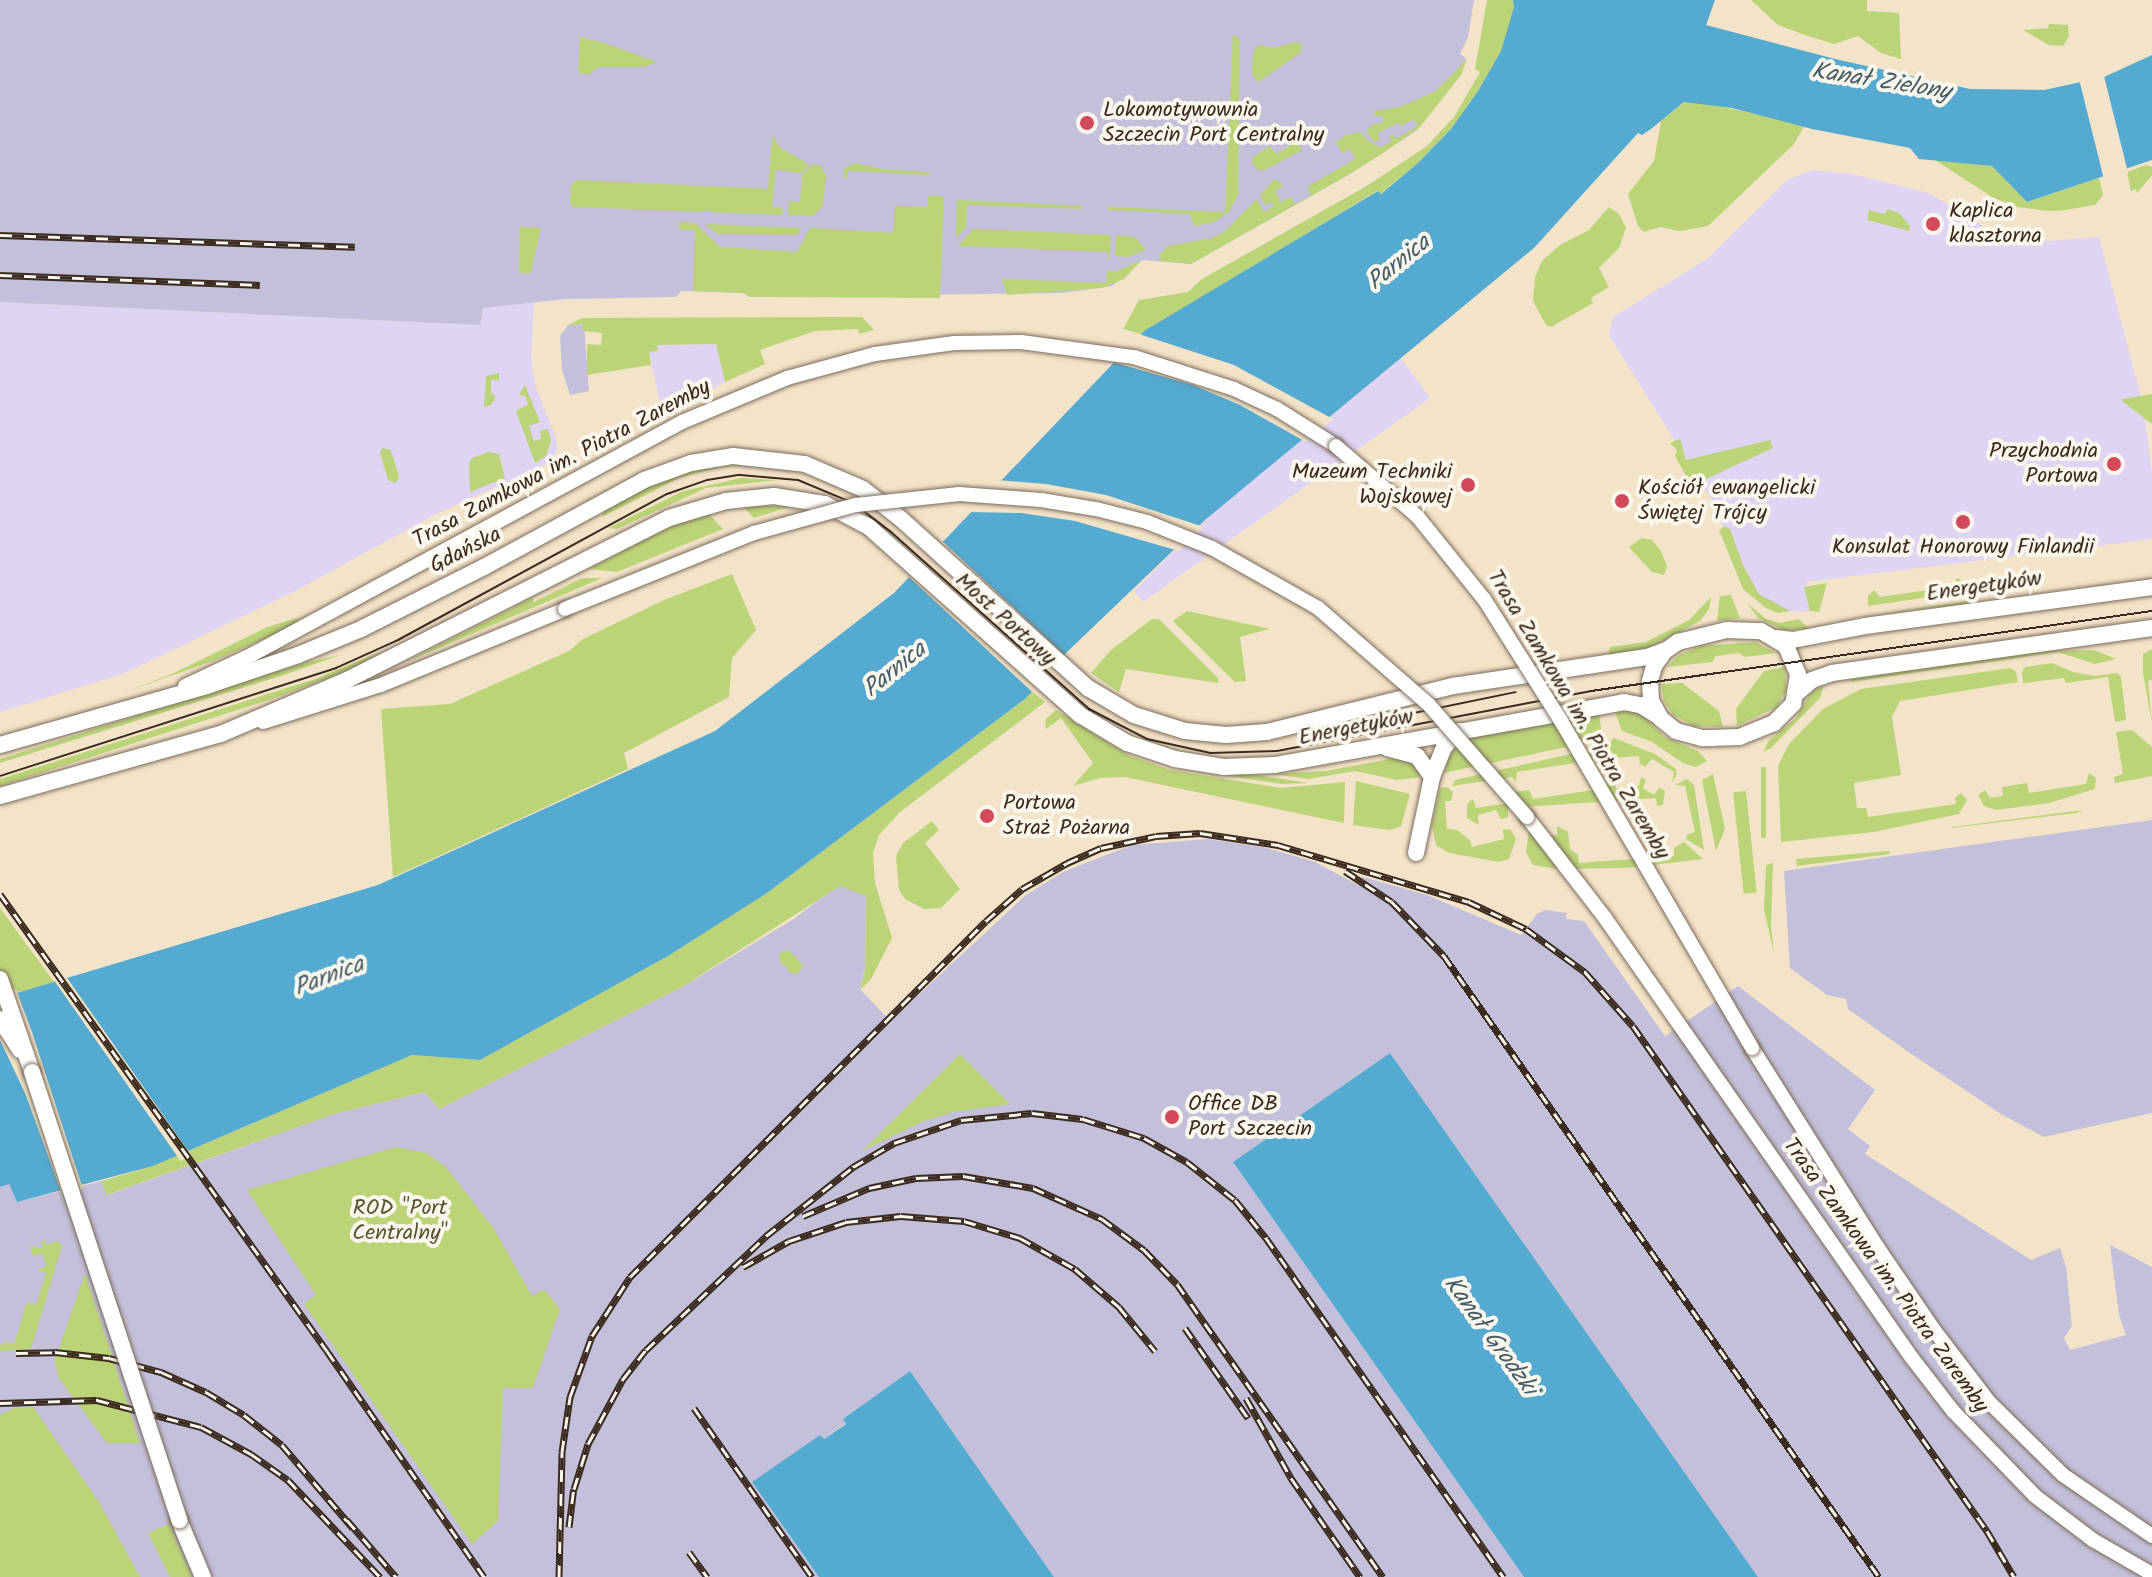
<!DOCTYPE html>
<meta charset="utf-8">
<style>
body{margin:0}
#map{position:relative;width:2152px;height:1577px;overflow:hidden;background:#f3e3c8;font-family:Kalam,sans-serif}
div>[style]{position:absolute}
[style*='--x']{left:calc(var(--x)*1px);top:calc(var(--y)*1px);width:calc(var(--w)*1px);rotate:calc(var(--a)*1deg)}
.built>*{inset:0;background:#e0d4f4}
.industrial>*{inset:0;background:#c4c0db}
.green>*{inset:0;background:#bcd478;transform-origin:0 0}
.water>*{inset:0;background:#55aad1}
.pier>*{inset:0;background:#f3e3c8;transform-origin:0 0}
.roads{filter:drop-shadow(0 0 2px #7b6b5a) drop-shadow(0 0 2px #7b6b5a)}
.secondary>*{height:14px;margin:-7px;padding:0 7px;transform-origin:7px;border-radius:7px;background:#fff}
.primary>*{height:16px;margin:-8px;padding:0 8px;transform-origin:8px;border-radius:8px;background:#fff}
.tram>*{height:2px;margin:-1px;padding:0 1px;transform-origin:1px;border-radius:1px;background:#3b2a1e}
.rail>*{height:7px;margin-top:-3.5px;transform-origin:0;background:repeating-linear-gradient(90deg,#fbf7ec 0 12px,#3b2a1e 0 24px);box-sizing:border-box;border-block:2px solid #3b2a1e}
.bridges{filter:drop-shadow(0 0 2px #7b6b5a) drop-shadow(0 0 2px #7b6b5a)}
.secondary-bridge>*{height:14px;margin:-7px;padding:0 7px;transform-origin:7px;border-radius:7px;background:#fff}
.primary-bridge>*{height:16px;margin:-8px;padding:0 8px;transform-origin:8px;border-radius:8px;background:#fff}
.dots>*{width:22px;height:22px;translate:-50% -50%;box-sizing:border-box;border:4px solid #fbf7ec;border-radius:50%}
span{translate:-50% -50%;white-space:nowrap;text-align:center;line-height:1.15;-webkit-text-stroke:8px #fbf7ec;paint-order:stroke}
.poi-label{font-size:22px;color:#3b2a1e}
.left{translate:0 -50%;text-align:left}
.right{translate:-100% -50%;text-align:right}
.street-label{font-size:22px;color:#3b2a1e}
.park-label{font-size:22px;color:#5b5434}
.water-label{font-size:24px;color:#455d66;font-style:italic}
</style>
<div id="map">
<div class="built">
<i style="clip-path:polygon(1812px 170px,1852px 174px,1929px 193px,1989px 230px,2027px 243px,2099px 237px,2143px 405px,2152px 471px,2152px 539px,1806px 582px,1810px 611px,1777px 612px,1766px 607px,1740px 570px,1713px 502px,1609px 335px,1613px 317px,1707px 259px,1787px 180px)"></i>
<i style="clip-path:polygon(0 302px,480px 325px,483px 308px,534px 302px,531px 359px,536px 388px,556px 438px,557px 451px,547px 464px,434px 515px,297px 590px,123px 674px,0 712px)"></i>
<i style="clip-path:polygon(716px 344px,725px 382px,662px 413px,649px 352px,657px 351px,656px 345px)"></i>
<i style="clip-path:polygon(1401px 358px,1430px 398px,1143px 602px,1134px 591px,1205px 520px)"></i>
</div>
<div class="industrial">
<i style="clip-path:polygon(0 0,1474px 0,1468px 37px,1460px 54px,1467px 59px,1445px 94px,1416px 131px,1348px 175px,1191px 264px,1142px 260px,1112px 286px,1063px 293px,750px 297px,743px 293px,681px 291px,676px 297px,567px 299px,483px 308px,480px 325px,0 302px)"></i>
<i style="clip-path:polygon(584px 324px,589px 391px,570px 395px,562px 370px,560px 336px,568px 325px)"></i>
<i style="clip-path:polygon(2152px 820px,2152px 1113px,2044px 1137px,2001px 1114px,1907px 1051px,1848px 1009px,1846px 999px,1827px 995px,1790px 968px,1784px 871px)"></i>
<i style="clip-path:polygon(1208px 839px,1263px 847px,1315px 862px,1358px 885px,1363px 877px,1427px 895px,1521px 935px,1537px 914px,1545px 910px,1567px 913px,1566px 919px,1584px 921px,1665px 1036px,1738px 986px,1875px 1090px,1848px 1129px,1870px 1146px,1865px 1154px,2031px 1260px,2060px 1248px,2066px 1267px,2072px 1326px,2064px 1338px,2070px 1350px,2126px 1335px,2119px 1315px,2110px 1245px,2152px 1267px,2152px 1577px,1758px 1577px,1390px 1053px,1233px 1162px,1524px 1577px,1054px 1577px,910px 1371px,843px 1419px,846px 1423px,823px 1439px,820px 1435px,752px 1482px,819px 1577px,0 1577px,0 1187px,9px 1183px,17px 1202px,102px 1181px,107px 1195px,337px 1113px,425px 1092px,439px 1109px,682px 987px,792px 920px,839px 885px,866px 893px,865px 969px,860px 989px,890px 1021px,1026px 895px,1063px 872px,1132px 845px)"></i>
</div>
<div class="green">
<i style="clip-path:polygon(1487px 0,1513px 0,1515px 7px,1501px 51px,1478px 91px,1451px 129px,1418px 163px,1380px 194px,1377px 191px,1141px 334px,1123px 329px,1139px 300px,1188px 292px,1202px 279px,1365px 187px,1427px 146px,1454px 117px,1480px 72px,1475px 69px)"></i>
<i style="clip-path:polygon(1751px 0,1867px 0,1867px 11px,1899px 13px,1901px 59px,1881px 53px,1858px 36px,1834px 44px,1805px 35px,1778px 25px)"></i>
<i style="clip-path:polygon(2049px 24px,2068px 25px,2069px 36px,2063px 46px,2049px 45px,2023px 30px,2048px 28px)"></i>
<i style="clip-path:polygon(1233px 34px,1240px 40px,1238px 195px,1229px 212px,1214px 222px,1194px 226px,1190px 214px,1108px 210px,1106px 207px,1225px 212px)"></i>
<i style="clip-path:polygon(580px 37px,604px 43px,657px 62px,644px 67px,598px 67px,590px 74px,581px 74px,578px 70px)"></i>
<i style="clip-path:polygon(1297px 42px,1303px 46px,1300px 53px,1259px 82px,1252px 75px,1253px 53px,1258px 45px,1273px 48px)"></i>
<i style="clip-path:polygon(1467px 59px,1461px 75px,1420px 127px,1386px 151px,1348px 175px,1191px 264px,1160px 261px,1160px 254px,1168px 246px,1212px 238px,1225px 231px,1257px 199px,1264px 212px,1274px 206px,1272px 202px,1265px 205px,1260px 195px,1275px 179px,1284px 186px,1275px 191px,1281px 202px,1291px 197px,1295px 204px,1311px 195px,1307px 187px,1355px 159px,1350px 149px,1342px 153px,1336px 142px,1346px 135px,1360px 132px,1372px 144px,1382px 147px,1391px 141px,1389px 136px,1393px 134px,1395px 139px,1418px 126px,1414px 119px,1401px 126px,1398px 123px,1377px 133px,1380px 139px,1374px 142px,1366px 131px,1374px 124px,1383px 123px,1383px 116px,1375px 116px,1374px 111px,1400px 107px,1436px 91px)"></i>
<i style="clip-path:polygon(1685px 102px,1701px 102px,1805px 125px,1794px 144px,1708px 226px,1680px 231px,1660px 227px,1644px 232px,1638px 226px,1628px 194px,1654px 161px,1661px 121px)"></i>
<i style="clip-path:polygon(772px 135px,779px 147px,810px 165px,801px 173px,776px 170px,772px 207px,782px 208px,782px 215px,573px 207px,570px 203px,571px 185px,577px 180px,768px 189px)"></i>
<i style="clip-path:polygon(1297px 141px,1302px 150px,1265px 170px,1258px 170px,1252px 163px,1253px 157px,1270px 146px,1276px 154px)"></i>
<i style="clip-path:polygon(1935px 160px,1992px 166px,2027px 202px,2099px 178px,2103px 195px,2095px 205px,2065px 210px,2050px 211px,2017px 207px,1992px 197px)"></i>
<i style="clip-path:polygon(854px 163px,881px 169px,928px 172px,932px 175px,848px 171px,847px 178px,844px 178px,844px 169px)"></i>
<i style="clip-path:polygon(814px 164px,822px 167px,826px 175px,823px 206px,813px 216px,788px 215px,789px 201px,800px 202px,802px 174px)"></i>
<i style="clip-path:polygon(2146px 165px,2152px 167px,2152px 175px,2137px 193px,2136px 189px,2131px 191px,2127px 172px)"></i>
<i style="clip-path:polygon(928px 196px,942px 196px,944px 200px,940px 298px,750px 297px,743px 293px,693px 291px,695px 230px,679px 229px,679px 222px,695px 223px,720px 247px,797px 252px,810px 228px,893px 233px,895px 206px,928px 207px)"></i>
<i style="clip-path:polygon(957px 200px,1083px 206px,1081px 209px,967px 205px,966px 228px,956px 238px)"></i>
<i style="clip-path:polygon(1609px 207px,1619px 214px,1626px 228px,1619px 248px,1599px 268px,1609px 287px,1591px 298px,1593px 303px,1551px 327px,1546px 325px,1533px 301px,1535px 277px,1542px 261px,1560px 245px,1589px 230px)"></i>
<i style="clip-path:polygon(1887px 209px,1899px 213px,1910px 226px,1909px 231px,1867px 220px,1869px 210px,1885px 214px)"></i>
<i style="clip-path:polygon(705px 224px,801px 228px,797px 235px,718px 234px)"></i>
<i style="clip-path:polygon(520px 227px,541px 228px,531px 273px,519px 273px)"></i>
<i style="clip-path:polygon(973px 229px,1111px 235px,1109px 263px,1107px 252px,958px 246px)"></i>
<i style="clip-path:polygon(1116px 235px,1135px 237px,1146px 250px,1128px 257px,1115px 256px)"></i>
<i style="clip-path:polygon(1142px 260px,1124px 279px,1102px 288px,1007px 295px,1002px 279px,1106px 283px,1107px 271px,1117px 271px)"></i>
<i style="clip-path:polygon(862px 317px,874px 330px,859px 334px,858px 329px,815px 331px,760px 350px,765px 364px,725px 382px,716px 344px,657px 345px,658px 351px,649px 352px,651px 365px,587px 375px,587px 344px,601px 345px,602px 333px,583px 331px,583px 324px,568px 325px,582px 318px)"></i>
<i style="clip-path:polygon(499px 373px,499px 380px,491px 380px,491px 393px,496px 397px,491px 405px,484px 407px,486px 376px)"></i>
<i style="clip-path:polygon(525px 385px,540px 422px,529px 426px,534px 441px,541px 439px,540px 431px,548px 429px,551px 441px,546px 456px,535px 463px,516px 411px,528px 404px,525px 396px,519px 395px)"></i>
<i style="clip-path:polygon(2152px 394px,2152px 424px,2123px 402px,2122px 399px)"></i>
<i style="clip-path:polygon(1680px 439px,1686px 460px,1770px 440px,1773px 448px,1695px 484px,1690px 483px,1675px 456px,1677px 450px,1670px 443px)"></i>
<i style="clip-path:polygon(382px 448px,391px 450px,399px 476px,396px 483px,388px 480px,380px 453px)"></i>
<i style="clip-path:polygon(489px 452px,499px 454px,505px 478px,470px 492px,469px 463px,472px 458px)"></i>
<i style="clip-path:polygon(735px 463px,754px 465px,720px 467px,679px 478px,602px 517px,605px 509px,653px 484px,696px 468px)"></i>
<i style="clip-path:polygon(741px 478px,778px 480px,706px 488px,617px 529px,608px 528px,683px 491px)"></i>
<i style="clip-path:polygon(742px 506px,776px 506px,789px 507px,754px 518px)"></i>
<i style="clip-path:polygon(708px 513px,723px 529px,617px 572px,589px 569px,661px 531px)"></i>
<i style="clip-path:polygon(1725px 526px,1730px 529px,1743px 565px,1759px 594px,1790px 611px,1778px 613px,1766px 608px,1743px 589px,1719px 530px)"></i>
<i style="clip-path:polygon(1642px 538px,1652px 540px,1661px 551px,1667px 566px,1664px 575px,1652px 572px,1629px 547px)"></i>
<i style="clip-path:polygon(732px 574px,756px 630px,732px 658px,729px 697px,624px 753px,628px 769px,393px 877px,381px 709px,450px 704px,569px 651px,583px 639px,664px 600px)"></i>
<i style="clip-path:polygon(582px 578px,602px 578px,402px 664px,532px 598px,534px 602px)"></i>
<i style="clip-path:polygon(1956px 578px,1967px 582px,1957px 593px,1868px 606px,1868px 596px,1874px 590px,1880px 597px,1956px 586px)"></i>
<i style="clip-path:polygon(1827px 583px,1819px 612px,1810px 611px,1804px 587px)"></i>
<i style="clip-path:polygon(1731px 595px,1740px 618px,1717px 621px,1720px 596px)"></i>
<i style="clip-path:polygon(1711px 597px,1709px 609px,1700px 621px,1647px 649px,1608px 655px,1610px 647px,1646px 642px,1689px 620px)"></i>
<i style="clip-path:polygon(1975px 600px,1971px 603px,1870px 615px,1948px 604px)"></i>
<i style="clip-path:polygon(1747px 603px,1766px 619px,1780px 623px,1799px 619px,1809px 629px,1784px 630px,1758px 618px)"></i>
<i style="clip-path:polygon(1187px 611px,1270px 629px,1240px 637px,1246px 681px,1235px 682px,1173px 621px)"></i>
<i style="clip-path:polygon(297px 618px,299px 621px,282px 631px,213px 661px,122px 693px,172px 674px,267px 627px)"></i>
<i style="clip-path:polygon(1152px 619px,1159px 619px,1218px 678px,1218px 683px,1126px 669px,1119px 692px,1091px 673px,1111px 650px)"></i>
<i style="clip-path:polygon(1755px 642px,1776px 653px,1745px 657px,1739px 653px,1716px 656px,1712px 662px,1667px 667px,1679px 655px,1701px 646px)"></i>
<i style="clip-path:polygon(2152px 649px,2152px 680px,2148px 681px,2152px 723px,2143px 673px,2143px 654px)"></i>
<i style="clip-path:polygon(2094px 650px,2116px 659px,2095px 664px,2058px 652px,1851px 682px,1851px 679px,2047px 651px)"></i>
<i style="clip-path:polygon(382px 651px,355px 668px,272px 699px,0 786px,0 779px,315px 679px)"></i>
<i style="clip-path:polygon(340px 655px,281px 676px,0 763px,0 759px,307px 662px)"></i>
<i style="clip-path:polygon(2052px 663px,2073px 672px,2095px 676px,2117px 673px,2121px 677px,2126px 720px,2115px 722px,2108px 677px,2066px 683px,2064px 678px,2023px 683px,2022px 672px,2025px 667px)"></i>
<i style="clip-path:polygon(1785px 667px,1786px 690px,1777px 707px,1737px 726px,1736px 709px,1764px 671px)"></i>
<i style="clip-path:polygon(2011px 668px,2016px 672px,2018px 682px,1900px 701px,1892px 717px,1901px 775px,1854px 783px,1857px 808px,1866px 808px,1868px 817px,1956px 804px,1955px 798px,1961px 793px,1967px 800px,1959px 814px,1874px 832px,1781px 842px,1778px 766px,1789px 744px,1823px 709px,1861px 689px)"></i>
<i style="clip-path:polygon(1682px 683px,1719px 711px,1723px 727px,1694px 726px,1673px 715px,1664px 701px,1661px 684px)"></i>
<i style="clip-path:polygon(1824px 684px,1820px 698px,1771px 748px,1763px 752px,1769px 740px,1795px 719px,1810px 694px)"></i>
<i style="clip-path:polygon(1031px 691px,1045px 702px,900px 812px,879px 835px,873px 853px,875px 883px,892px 938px,871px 979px,860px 990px,865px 970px,866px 896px,840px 886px,682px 987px,439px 1109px,425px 1092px,337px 1113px,106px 1195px,102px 1181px,153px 1166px,412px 1055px,480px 1060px,668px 956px,767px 893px,1024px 700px)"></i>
<i style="clip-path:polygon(1056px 710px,1128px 755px,1170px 770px,1281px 788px,1345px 782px,1344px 823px,1125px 777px,1100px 778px,1073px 786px,1093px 763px,1061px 718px,1046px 729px,1045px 720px)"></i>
<i style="clip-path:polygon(1628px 710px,1642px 715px,1665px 737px,1698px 751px,1707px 761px,1695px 767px,1683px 763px,1652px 742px,1622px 731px,1615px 712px)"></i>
<i style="clip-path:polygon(1599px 713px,1601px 729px,1566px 747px,1444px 773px,1450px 754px,1470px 737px)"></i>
<i style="clip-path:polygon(2132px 730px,2152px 747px,2152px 776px,2115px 783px,2114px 777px,2123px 774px,2116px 732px)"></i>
<i style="clip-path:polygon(1614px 738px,1655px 754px,1676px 769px,1676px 776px,1672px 782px,1674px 772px,1652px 759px,1645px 767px,1640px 764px,1639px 756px,1614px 758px,1606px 746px)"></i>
<i style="clip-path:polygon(1601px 739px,1594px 760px,1517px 772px,1516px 782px,1512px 777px,1452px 786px,1455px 780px,1575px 753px,1578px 757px,1597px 746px,1595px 742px)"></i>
<i style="clip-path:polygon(1395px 758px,1412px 762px,1421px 777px,1397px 780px,1355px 771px,1309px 779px,1271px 774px,1326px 771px)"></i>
<i style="left:1761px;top:767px;width:5px;height:71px"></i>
<i style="clip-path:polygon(1201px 772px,1250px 774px,1308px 783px,1281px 784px)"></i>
<i style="clip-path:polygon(2089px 773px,2096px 778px,2095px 789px,2049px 803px,1996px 810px,1984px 806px,1978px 795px,1985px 790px,1990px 798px,2003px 796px,2002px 787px,2027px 783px,2029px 793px,2086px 784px)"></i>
<i style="clip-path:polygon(1713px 774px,1725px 829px,1716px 851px,1702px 780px)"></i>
<i style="clip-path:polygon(1641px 777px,1646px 780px,1643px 788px,1654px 795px,1659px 788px,1665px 791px,1663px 805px,1657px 806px,1656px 798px,1508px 808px,1508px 817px,1501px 819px,1496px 810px,1478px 815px,1479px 825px,1467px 818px,1467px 804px,1473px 799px,1476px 808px,1509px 803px,1509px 793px,1529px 790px,1533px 799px,1607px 788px,1608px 779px,1615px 779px,1616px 788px,1639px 786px)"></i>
<i style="clip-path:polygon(1687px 779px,1694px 785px,1704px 850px,1686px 839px,1687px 835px,1695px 832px,1685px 786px,1675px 785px)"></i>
<i style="clip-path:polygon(1356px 781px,1410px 794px,1401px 826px,1390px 830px,1353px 825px)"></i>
<i style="clip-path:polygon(1447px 787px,1453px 792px,1451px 801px,1445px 801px,1447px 829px,1457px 830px,1470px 840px,1472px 847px,1504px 839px,1503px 829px,1511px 830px,1516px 839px,1509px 859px,1499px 862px,1449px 853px,1436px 845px,1432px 825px,1440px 788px)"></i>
<i style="left:1746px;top:791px;width:102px;height:13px;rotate:84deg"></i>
<i style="clip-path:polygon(2083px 810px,2076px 813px,1951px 828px,1952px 827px)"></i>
<i style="clip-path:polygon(932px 821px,939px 830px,925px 843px,960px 889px,941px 908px,924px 909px,905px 899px,899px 890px,896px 856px,903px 843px)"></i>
<i style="clip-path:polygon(1557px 826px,1568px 832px,1570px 849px,1578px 855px,1579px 863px,1674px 856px,1674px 848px,1684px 842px,1703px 859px,1626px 868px,1556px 869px,1533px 865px,1526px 852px,1529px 832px,1539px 836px,1557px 835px)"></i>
<i style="clip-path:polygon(1889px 851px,1890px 854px,1797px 866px,1796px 859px)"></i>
<i style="clip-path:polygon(1773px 863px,1771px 926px,1774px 953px,1764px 910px,1766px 865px)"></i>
<i style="clip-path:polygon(0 908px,54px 982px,0 998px)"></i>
<i style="clip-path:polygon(789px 950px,803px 965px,798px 974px,791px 973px,779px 960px,780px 953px)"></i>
<i style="clip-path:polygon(960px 1054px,1010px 1104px,953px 1112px,924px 1121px,862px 1151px)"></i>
<i style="clip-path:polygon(396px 1147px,426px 1153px,446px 1167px,494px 1229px,532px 1296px,544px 1289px,560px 1309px,533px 1388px,503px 1388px,498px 1521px,472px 1544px,304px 1304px,316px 1295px,247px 1190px)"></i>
<i style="clip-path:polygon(45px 1240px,46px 1245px,58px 1241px,62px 1246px,31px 1349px,0 1351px,0 1345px,7px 1342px,14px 1344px,27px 1302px,36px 1305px,46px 1273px,37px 1270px,46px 1266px,43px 1254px,33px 1256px,30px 1247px,43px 1248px,41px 1242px)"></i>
<i style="clip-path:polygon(85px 1273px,140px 1443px,107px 1443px,58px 1377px,55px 1360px)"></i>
<i style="clip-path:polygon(33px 1407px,99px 1502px,140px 1577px,0 1577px,0 1415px,14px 1408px)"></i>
<i style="clip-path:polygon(169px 1524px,192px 1577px,170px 1577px,148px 1533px)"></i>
</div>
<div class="water">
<i style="clip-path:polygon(1513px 0,1715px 0,1706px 25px,1835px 59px,1970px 89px,2044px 90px,2104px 77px,2152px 55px,2152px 160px,2027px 202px,1992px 166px,1919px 159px,1910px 148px,1812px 129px,1732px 108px,1684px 102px,1651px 129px,1642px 135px,1638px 133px,1534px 248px,1205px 520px,1068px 651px,1025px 699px,767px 893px,668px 956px,480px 1060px,412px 1055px,153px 1166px,17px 1202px,9px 1184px,0 1187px,0 998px,378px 885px,715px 731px,894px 593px,1144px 331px,1378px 191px,1381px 194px,1418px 163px,1451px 129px,1478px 91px,1501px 51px,1514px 7px)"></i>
<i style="clip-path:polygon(1390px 1053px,1758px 1577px,1524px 1577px,1233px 1162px)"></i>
<i style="clip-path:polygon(910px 1371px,1054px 1577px,819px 1577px,752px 1482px,820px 1435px,824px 1439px,846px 1424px,843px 1419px)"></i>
</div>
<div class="pier">
<i style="left:2103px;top:72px;width:105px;height:25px;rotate:76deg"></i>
<i style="clip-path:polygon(1136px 333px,1234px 365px,1333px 419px,1306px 442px,1240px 405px,1193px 385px,1109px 361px)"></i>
<i style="clip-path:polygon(996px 480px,1046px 484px,1106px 495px,1204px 527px,1179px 551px,1075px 521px,1021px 513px,966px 512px)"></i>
<i style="left:940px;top:539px;width:174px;height:49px;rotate:43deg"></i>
<i style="left:65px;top:975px;width:219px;height:12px;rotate:55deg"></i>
<i style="clip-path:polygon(16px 989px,32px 1032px,83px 1189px,62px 1194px,25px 1093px,0 1040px,0 994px)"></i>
</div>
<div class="roads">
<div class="secondary">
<i style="--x:185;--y:686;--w:75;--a:-25.2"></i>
<i style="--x:253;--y:654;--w:488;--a:-28.4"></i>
<i style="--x:682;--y:422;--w:114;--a:-22.7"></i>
<i style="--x:787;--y:378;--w:91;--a:-15.3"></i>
<i style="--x:875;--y:354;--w:80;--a:-7.9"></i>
<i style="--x:954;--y:343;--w:67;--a:-0.9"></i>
<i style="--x:1021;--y:342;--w:114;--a:7.6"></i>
<i style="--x:1134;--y:357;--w:105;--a:17.7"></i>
<i style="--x:1234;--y:389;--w:47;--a:24.9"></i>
<i style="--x:1277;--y:409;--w:70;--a:32.1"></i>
<i style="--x:263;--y:722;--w:124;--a:-17.4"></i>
<i style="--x:381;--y:685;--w:199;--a:-22.4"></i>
<i style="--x:1527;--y:817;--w:128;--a:52.3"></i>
<i style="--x:1605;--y:918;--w:537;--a:55.1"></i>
<i style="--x:1912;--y:1358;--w:67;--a:52.3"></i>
<i style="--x:1953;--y:1411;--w:118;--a:46"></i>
<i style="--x:2035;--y:1496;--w:73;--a:37.2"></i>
<i style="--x:2093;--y:1540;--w:68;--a:30"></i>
<i style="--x:1752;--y:1048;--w:236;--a:57.8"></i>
<i style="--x:1878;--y:1248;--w:99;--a:55.7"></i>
<i style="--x:1934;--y:1330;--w:91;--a:52.6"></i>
<i style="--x:1989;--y:1402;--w:104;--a:44.6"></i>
<i style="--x:2063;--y:1475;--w:108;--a:34.4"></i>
</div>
<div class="primary">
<i style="--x:1727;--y:630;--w:34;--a:2"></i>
<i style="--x:1761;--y:631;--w:29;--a:31"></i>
<i style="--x:1786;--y:646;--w:30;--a:67"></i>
<i style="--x:1798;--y:674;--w:30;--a:99"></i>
<i style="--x:1793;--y:704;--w:27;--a:135"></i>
<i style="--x:1774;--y:723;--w:37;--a:158"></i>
<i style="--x:1740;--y:737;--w:38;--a:178"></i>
<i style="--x:1702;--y:738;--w:27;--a:-165"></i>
<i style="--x:1676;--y:731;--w:19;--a:-141"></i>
<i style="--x:1661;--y:719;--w:21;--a:-118"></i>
<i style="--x:1651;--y:700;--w:19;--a:-93"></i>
<i style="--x:1650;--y:681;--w:16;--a:-75"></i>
<i style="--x:1654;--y:666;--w:19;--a:-54"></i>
<i style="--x:1665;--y:651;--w:16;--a:-35"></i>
<i style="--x:1678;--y:642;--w:50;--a:-13.8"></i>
<i style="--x:1775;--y:638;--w:18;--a:6"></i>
<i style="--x:1793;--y:640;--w:73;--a:-11"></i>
<i style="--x:1865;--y:626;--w:290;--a:-7.7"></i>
<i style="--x:1797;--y:693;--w:20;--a:-41"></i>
<i style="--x:1812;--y:680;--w:21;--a:-19"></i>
<i style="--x:1832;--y:673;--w:323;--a:-8"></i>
<i style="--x:0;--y:745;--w:215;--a:-15.9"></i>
<i style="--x:207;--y:686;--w:96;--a:-18.8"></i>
<i style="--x:298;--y:655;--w:68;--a:-22.4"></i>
<i style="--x:361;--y:629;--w:138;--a:-26.8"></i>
<i style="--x:484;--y:567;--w:182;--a:-28.5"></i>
<i style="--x:644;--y:480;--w:50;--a:-19.9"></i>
<i style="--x:691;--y:463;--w:43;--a:-9.5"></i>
<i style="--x:733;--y:456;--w:72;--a:6.3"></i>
<i style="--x:805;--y:464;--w:63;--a:23.3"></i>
<i style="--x:863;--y:489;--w:48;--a:38.3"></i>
<i style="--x:901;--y:519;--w:252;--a:42.1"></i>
<i style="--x:1088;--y:688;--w:53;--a:30.4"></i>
<i style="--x:1134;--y:715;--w:53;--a:17.4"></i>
<i style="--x:1185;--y:731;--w:41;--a:5.6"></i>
<i style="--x:1226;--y:735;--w:41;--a:-4.2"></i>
<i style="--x:1267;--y:732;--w:192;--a:-13.9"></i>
<i style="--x:1453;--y:686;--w:196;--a:-8.5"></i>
<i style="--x:1647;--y:657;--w:20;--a:-20"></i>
<i style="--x:1387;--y:748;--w:31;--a:15"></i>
<i style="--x:1417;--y:756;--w:26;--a:54"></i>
<i style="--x:0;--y:796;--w:230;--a:-15.7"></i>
<i style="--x:221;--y:734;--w:137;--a:-23.2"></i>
<i style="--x:347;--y:680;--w:360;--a:-26.7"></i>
<i style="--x:669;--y:518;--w:59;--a:-16.6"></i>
<i style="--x:726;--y:501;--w:48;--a:-5.9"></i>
<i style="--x:774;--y:496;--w:52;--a:8.9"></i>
<i style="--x:825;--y:504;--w:50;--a:27.6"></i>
<i style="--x:869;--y:527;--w:283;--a:41.7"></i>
<i style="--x:1080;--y:715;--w:55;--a:30.8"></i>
<i style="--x:1127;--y:743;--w:51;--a:18.4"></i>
<i style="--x:1175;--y:759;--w:50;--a:9.3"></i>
<i style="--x:1224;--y:767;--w:51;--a:-2.2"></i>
<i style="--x:1275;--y:765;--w:355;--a:-10.2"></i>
<i style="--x:1624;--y:702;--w:16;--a:11"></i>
<i style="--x:1640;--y:705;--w:23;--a:31"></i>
<i style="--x:1416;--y:853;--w:78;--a:-78.1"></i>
<i style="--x:1432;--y:777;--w:32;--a:-68"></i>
<i style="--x:1444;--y:747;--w:22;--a:-47"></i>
<i style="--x:0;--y:979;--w:98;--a:71"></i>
<i style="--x:0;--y:1019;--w:37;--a:57"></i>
<i style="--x:179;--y:1520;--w:62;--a:67.2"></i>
</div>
</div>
<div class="tram">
<i style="--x:1399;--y:716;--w:119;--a:-11.6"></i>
<i style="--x:0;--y:776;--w:353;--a:-17.8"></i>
<i style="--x:336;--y:668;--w:68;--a:-24.3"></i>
<i style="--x:398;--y:640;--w:306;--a:-28.5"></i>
<i style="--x:667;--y:494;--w:42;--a:-19.3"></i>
<i style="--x:707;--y:480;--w:33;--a:-9"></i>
<i style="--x:740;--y:475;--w:58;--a:4.9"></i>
<i style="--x:798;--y:480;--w:60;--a:22.7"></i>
<i style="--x:853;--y:503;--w:48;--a:37.3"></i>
<i style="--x:891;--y:532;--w:266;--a:41.8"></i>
<i style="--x:1089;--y:709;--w:65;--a:27.3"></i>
<i style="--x:1147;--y:739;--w:65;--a:12.5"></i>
<i style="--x:1210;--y:753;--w:67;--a:-1.7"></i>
<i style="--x:1277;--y:751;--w:320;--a:-10.8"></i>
<i style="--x:1591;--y:691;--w:567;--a:-8.12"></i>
</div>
<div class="rail">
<i style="--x:0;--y:235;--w:355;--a:1.9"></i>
<i style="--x:0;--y:275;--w:260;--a:2.2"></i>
<i style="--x:1345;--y:871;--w:56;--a:33.4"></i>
<i style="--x:1392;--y:902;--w:75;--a:46.1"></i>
<i style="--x:1444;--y:956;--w:758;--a:54.99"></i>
<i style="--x:0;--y:894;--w:562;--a:54.41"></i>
<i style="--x:327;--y:1351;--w:275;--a:55.2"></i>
<i style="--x:803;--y:1216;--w:72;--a:-23"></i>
<i style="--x:869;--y:1188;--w:48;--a:-12"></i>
<i style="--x:916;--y:1178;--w:47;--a:-2.4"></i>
<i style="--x:963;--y:1176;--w:71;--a:9.7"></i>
<i style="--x:1033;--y:1188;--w:76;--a:24.2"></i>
<i style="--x:1102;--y:1219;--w:52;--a:36.4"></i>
<i style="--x:1144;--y:1250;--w:47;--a:45.9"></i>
<i style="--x:1177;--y:1284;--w:358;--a:54.9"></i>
<i style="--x:743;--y:1267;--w:53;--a:-29.5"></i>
<i style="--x:789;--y:1241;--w:60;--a:-18.4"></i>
<i style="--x:846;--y:1222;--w:55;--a:-6.2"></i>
<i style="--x:901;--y:1216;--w:63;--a:4.5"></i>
<i style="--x:964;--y:1221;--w:59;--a:16.9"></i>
<i style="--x:1020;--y:1238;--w:63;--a:29.4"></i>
<i style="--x:1075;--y:1269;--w:58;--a:40.8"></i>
<i style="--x:1119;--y:1307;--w:57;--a:50.7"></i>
<i style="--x:1185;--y:1328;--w:110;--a:55"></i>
<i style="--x:16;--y:1353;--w:39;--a:-1"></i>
<i style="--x:55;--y:1352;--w:54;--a:6.3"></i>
<i style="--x:109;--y:1358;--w:54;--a:15.1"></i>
<i style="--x:161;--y:1372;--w:49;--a:24"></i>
<i style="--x:206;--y:1392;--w:44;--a:31.2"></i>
<i style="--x:244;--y:1415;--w:48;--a:38.3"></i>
<i style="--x:282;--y:1445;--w:109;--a:49.5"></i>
<i style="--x:1246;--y:1398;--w:92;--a:60.6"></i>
<i style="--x:1291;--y:1478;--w:121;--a:55.1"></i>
<i style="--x:0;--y:1403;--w:97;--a:-1.8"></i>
<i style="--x:97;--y:1400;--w:107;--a:14.6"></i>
<i style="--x:201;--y:1427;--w:57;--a:28.4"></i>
<i style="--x:251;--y:1454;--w:45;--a:35.1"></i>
<i style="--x:288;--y:1480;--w:134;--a:46.5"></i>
<i style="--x:694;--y:1408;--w:206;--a:55.1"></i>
<i style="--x:347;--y:1520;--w:75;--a:49.3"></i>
<i style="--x:569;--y:1527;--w:38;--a:-83"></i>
<i style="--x:574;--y:1489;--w:47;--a:-72.7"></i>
<i style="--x:588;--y:1444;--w:74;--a:-61.7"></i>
<i style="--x:623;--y:1379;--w:37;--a:-52"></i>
<i style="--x:646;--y:1350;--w:166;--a:-43.5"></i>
<i style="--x:766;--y:1236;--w:111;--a:-38.4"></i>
<i style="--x:853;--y:1167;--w:48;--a:-30.3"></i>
<i style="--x:894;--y:1143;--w:71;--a:-18.9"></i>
<i style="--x:961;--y:1120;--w:71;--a:-5.6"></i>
<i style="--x:1032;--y:1113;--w:51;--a:6.7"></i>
<i style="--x:1083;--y:1119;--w:64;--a:17.3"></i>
<i style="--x:1144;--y:1138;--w:49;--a:29.2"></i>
<i style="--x:1187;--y:1162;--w:61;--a:38.4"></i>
<i style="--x:1235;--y:1200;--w:49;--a:50.8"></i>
<i style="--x:1266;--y:1238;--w:414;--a:55"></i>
<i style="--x:689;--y:1552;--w:31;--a:54"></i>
<i style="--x:559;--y:1577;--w:125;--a:-88.6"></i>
<i style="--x:562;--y:1452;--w:56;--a:-81.7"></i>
<i style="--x:570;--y:1397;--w:65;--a:-70.2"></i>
<i style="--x:592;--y:1336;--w:70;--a:-57.2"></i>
<i style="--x:630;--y:1277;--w:503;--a:-45"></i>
<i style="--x:986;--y:921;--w:48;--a:-41.6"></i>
<i style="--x:1022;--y:889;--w:52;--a:-30"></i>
<i style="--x:1067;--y:863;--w:37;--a:-24"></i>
<i style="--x:1101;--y:848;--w:56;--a:-12.3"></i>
<i style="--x:1156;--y:836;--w:44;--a:-3.9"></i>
<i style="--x:1200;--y:833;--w:79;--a:8.7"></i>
<i style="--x:1278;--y:845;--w:199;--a:16.6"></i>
<i style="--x:1469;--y:902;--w:63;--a:25.3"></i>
<i style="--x:1526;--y:929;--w:73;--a:36.1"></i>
<i style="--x:1585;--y:972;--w:72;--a:48.4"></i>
<i style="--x:1633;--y:1026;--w:617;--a:54.97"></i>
<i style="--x:1987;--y:1531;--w:53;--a:59.6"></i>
</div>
<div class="bridges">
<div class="secondary-bridge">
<i style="--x:1336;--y:446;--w:108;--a:40.9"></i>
<i style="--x:1418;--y:517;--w:105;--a:51.2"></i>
<i style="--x:1484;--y:599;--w:144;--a:57.7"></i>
<i style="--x:1561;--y:721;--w:379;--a:59.7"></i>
<i style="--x:565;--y:609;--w:204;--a:-21.9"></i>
<i style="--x:754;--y:533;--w:106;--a:-15.4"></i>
<i style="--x:856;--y:505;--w:104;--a:-6.1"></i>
<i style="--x:959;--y:494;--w:82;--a:4.2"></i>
<i style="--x:1041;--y:500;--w:56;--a:9.3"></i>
<i style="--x:1096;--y:509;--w:53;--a:14.3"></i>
<i style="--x:1147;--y:522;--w:70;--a:21.8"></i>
<i style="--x:1212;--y:548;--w:122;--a:29.5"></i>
<i style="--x:1318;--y:608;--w:147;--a:41.1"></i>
<i style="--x:1429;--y:705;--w:149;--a:48.8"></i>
</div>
<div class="primary-bridge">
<i style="--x:32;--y:1072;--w:472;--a:71.8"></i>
</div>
</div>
<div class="dots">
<i style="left:1087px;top:123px;background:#d1495b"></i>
<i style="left:1933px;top:224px;background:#d1495b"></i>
<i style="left:2114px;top:464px;background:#d1495b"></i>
<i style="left:1468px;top:485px;background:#d1495b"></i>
<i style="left:1622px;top:501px;background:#d1495b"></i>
<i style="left:1963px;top:522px;background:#d1495b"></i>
<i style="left:987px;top:816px;background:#d1495b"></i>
<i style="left:1172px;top:1117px;background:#d1495b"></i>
</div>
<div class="poi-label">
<span class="left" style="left:1103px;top:123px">Lokomotywownia<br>Szczecin Port Centralny</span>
<span class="left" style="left:1949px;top:224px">Kaplica<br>klasztorna</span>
<span class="right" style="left:2098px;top:464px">Przychodnia<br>Portowa</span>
<span class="right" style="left:1452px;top:485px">Muzeum Techniki<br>Wojskowej</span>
<span class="left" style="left:1638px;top:501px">Kościół ewangelicki<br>Świętej Trójcy</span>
<span style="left:1963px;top:548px">Konsulat Honorowy Finlandii</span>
<span class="left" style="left:1003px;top:816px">Portowa<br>Straż Pożarna</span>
<span class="left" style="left:1188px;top:1117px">Office DB<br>Port Szczecin</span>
</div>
<div class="street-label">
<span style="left:562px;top:464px;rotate:-28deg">Trasa Zamkowa im. Piotra Zaremby</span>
<span style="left:466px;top:551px;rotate:-27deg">Gdańska</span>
<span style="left:1984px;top:587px;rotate:-8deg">Energetyków</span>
<span style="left:1005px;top:620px;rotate:42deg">Most Portowy</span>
<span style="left:1578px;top:715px;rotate:59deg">Trasa Zamkowa im. Piotra Zaremby</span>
<span style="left:1356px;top:728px;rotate:-11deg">Energetyków</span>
<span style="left:1885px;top:1276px;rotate:54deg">Trasa Zamkowa im. Piotra Zaremby</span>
</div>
<div class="park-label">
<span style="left:400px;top:1221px">ROD "Port<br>Centralny"</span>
</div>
<div class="water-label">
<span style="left:1881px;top:82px;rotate:9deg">Kanał Zielony</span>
<span style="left:1399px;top:263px;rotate:-39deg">Parnica</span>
<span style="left:895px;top:670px;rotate:-39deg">Parnica</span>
<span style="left:329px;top:977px;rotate:-21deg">Parnica</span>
<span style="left:1490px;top:1336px;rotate:54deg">Kanał Grodzki</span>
</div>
</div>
